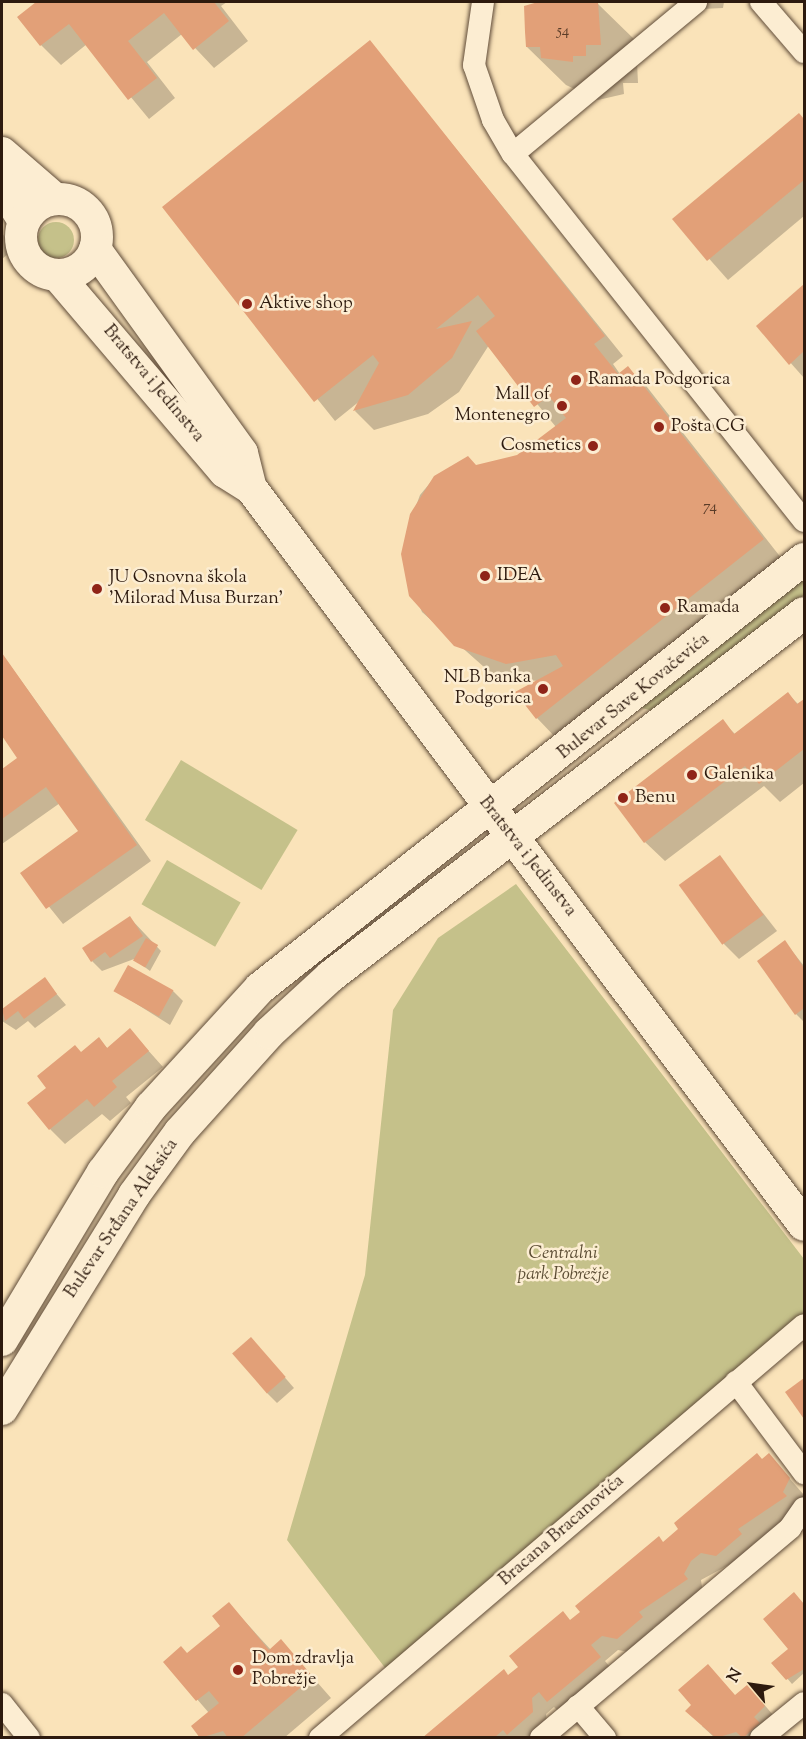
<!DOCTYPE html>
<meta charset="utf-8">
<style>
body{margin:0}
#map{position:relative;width:806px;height:1739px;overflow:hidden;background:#fae3b9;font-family:"Sorts Mill Goudy",serif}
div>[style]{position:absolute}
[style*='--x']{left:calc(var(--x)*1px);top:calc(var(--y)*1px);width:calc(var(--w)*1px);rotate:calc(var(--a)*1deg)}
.green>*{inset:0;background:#c5c18a;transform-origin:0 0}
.round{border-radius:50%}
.shadow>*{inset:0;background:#0003}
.building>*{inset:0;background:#e2a078;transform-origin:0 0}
.roads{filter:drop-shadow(0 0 2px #604c39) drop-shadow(0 0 2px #604c39)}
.street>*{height:22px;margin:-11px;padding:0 11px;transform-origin:11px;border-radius:11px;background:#fcedd2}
.secondary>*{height:32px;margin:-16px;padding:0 16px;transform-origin:16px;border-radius:16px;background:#fcedd2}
.secondary>.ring{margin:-16px;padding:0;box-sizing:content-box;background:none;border:32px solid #fcedd2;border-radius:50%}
.dots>*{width:16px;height:16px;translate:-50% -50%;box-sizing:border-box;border:3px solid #fcedd2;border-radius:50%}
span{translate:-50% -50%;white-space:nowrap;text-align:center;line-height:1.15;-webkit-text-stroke:5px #fcedd2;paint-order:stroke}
.number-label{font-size:15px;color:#5a3c28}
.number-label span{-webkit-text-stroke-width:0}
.poi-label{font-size:18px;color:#2d1a0e}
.left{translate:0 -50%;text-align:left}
.right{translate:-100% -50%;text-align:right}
.street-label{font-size:18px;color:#2d1a0e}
.park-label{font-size:18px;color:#5b4c33;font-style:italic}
.frame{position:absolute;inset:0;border:3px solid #2d1a0e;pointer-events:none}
.north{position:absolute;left:722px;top:1655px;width:60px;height:60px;-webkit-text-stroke:4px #fcedd2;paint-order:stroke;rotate:299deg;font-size:16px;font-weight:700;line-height:24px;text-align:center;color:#2d1a0e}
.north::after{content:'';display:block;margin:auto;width:21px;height:27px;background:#2d1a0e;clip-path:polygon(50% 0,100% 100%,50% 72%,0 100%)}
</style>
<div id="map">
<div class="green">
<i class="round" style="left:38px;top:222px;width:36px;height:36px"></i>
<i style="clip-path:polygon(804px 576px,804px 595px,657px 712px,638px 707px)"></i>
<i style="left:181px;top:760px;width:136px;height:70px;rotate:31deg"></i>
<i style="left:167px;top:860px;width:85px;height:51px;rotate:30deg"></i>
<i style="clip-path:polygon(516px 884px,804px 1259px,804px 1316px,386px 1669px,287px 1540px,365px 1275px,393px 1010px,438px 938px)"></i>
</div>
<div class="shadow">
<i style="clip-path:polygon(38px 2px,227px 2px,221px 6px,248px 41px,214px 68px,182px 34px,147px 62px,175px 98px,149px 119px,87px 44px,61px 65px,41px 45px,19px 17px)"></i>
<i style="clip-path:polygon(540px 2px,597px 3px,636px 41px,638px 83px,623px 83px,624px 94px,598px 100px,566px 85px,527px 47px)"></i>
<i style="clip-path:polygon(673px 2px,724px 2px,723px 8px,681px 10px)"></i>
<i style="clip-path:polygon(370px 42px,623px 356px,613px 364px,620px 374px,628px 368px,647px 387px,782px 559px,556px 738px,537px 718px,537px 681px,493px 675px,422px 612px,405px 573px,406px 533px,420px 495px,435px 477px,517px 456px,556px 427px,489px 345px,459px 392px,428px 414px,374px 430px,355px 411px,361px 400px,335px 421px,164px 207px)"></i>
<i style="clip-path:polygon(799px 115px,804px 120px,804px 216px,728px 280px,674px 219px)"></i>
<i style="clip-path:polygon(2px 233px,14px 249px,2px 259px)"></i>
<i style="clip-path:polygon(804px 286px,804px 378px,758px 326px)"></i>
<i style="clip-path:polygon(2px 654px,151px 861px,63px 924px,22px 873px,80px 832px,60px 803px,2px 844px,2px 771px,19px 758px,2px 734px)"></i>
<i style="clip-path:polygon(788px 694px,799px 705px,804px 701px,804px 783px,780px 802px,764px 786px,665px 861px,645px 842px,722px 721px,735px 734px)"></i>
<i style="clip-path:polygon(719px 857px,777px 931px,739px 959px,724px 944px)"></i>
<i style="clip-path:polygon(130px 918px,161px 951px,150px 971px,134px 959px,102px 971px,92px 961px)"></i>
<i style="clip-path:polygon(785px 942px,804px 966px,804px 1022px,796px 1014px)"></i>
<i style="clip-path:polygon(44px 979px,66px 1005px,35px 1028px,28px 1021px,16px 1030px,2px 1021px,2px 1011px)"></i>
<i style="clip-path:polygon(116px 991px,173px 991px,183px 1001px,170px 1025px)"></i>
<i style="clip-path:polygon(130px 1030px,163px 1067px,126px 1097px,131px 1103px,110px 1121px,102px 1114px,65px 1144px,50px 1129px,48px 1088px,99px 1039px,108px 1049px)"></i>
<i style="clip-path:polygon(261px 1350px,294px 1388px,277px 1403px,267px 1393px)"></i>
<i style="clip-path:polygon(804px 1380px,804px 1417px,787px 1392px)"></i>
<i style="clip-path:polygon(769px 1455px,804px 1495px,801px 1512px,752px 1545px,756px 1550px,701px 1580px,703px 1594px,653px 1628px,657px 1633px,633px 1653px,618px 1650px,605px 1661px,615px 1673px,563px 1716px,554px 1707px,546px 1714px,548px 1728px,533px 1738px,425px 1738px,509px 1676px)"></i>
<i style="clip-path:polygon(794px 1594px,804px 1605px,804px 1673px,792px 1684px,774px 1663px,790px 1649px)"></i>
<i style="clip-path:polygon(229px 1604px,271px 1650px,281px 1641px,331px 1698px,284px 1738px,202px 1738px,193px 1726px,209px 1713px,165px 1662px,187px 1655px,222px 1626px)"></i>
<i style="clip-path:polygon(736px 1696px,762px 1702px,779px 1722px,772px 1738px,715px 1738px,702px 1726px)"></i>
</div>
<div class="building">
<i style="clip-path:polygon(36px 2px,214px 2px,229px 21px,193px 50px,164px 13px,128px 41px,157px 78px,128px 100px,69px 24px,40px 46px,17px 17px)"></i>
<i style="clip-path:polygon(538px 2px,598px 2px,601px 45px,586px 45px,586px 56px,573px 56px,573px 62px,541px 58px,540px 47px,526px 47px,525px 32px,524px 6px)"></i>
<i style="clip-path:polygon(370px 40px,605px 336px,594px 344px,618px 374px,628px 366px,764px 539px,536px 719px,515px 692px,563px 666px,556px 655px,506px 664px,454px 646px,409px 596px,401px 554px,410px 514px,434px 476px,468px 456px,476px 465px,517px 455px,566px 418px,549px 396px,534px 407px,476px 331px,495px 316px,478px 295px,436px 329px,472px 321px,452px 358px,408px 395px,353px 411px,379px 363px,373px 355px,314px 402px,162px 207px)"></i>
<i style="clip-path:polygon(799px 113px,804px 119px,804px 180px,707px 261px,672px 219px)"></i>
<i style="clip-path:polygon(804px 284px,804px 351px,789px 365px,756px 326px)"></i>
<i style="clip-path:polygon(2px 653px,137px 845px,46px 909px,20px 873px,78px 831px,46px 787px,2px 819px,2px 769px,17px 758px,2px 736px)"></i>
<i style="clip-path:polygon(788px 692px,797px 704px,804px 699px,804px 749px,759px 784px,745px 766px,644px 843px,614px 803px,723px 719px,734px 734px)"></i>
<i style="left:720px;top:855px;width:74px;height:51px;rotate:54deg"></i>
<i style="clip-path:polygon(130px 916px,143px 936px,110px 958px,105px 952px,91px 962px,82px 948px)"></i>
<i style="left:146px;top:938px;width:14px;height:26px;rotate:30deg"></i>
<i style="clip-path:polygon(785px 940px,804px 968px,804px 1008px,795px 1015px,757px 961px)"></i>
<i style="left:128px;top:965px;width:52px;height:30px;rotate:29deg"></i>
<i style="clip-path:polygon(45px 977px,57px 994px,24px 1019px,18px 1011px,5px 1021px,2px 1009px)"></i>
<i style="clip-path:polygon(130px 1028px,149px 1051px,112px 1081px,117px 1087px,94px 1107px,87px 1099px,49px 1130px,27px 1103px,46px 1088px,37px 1076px,75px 1045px,81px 1052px,99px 1037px,107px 1048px)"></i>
<i style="left:251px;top:1337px;width:53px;height:25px;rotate:49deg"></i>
<i style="clip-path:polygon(804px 1378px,804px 1419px,785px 1392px)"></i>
<i style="clip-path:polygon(757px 1453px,762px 1459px,769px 1453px,790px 1478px,783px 1492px,787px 1496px,738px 1529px,742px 1534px,716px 1556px,701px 1553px,691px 1561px,684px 1574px,688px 1579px,639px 1612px,643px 1617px,617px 1639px,602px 1636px,591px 1645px,601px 1657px,547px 1702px,539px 1692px,532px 1698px,533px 1712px,507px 1735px,503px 1730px,494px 1738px,422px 1738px,504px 1669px,508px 1675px,518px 1667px,509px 1656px,563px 1611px,570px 1620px,580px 1612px,575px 1606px,659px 1536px,663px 1542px,678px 1529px,674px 1523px)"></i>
<i style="clip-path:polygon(794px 1592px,804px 1604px,804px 1669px,786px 1680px,771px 1663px,788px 1649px,763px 1619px)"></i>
<i style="clip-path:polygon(229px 1602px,269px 1650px,281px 1639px,313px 1677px,241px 1738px,228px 1738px,223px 1731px,200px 1738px,191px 1726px,219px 1703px,209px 1691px,196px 1701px,163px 1662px,181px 1646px,187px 1653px,220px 1626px,212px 1616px)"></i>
<i style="clip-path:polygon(708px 1664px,735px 1695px,747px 1685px,765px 1706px,754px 1717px,760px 1723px,743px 1738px,736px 1732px,716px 1738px,685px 1711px,691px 1705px,678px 1690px)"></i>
</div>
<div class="roads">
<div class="street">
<i style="--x:483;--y:2;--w:64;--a:98.1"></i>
<i style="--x:474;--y:65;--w:58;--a:70.9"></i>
<i style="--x:493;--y:120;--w:39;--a:60"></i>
<i style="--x:513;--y:154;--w:468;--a:51.6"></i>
<i style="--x:761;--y:2;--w:66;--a:49.3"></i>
<i style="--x:513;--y:154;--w:238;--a:-39.7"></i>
<i style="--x:736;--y:1382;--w:114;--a:53.2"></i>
<i style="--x:2;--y:1704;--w:43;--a:51.5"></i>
<i style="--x:578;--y:1706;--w:42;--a:49.8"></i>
<i style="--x:320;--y:1738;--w:636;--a:-40.47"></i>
<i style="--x:541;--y:1738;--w:326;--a:-40.1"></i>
<i style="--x:790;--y:1528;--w:24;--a:-55"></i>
<i style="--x:761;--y:1738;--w:55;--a:-39.1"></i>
</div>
<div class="secondary">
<i style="--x:2;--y:153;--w:70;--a:41"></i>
<i style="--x:2;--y:186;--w:41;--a:57.8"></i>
<i class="ring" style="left:21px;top:199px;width:44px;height:44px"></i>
<i style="--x:95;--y:249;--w:251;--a:54.2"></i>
<i style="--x:242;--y:453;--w:36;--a:76"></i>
<i style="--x:251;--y:488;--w:921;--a:53.12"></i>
<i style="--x:58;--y:276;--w:257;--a:49.6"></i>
<i style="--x:225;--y:472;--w:31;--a:32"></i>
<i style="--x:2;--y:1340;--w:196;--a:-59"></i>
<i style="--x:103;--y:1172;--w:81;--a:-53.6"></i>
<i style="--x:151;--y:1107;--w:161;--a:-47.5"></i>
<i style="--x:260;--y:988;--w:693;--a:-38.26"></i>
<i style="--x:2;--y:1409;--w:251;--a:-58.3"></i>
<i style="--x:134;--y:1195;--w:78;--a:-53.9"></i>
<i style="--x:180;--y:1132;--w:133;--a:-48"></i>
<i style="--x:269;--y:1033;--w:84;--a:-42.6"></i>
<i style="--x:331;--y:976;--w:596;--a:-37.5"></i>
</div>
</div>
<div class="dots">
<i style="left:247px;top:304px;background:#8f2418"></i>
<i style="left:576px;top:380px;background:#8f2418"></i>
<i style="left:562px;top:406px;background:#8f2418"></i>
<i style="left:659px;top:427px;background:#8f2418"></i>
<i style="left:593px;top:446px;background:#8f2418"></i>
<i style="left:485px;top:576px;background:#8f2418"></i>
<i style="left:97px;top:589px;background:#8f2418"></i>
<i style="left:665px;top:608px;background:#8f2418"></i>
<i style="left:543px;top:689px;background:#8f2418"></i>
<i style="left:692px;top:775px;background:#8f2418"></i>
<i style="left:623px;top:798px;background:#8f2418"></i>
<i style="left:238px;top:1670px;background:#8f2418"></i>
</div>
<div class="number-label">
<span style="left:563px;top:32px">54</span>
<span style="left:710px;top:508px">74</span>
</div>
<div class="poi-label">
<span class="left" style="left:259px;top:304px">Aktive shop</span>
<span class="left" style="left:588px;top:380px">Ramada Podgorica</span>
<span class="right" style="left:550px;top:406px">Mall of<br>Montenegro</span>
<span class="left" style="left:671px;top:427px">Pošta CG</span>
<span class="right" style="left:581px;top:446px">Cosmetics</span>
<span class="left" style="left:497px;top:576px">IDEA</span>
<span class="left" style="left:109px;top:589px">JU Osnovna škola<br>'Milorad Musa Burzan'</span>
<span class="left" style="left:677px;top:608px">Ramada</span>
<span class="right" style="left:531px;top:689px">NLB banka<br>Podgorica</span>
<span class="left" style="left:704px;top:775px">Galenika</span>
<span class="left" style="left:635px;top:798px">Benu</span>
<span class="left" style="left:252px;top:1670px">Dom zdravlja<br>Pobrežje</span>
</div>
<div class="street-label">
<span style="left:153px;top:384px;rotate:50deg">Bratstva i Jedinstva</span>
<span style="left:634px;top:697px;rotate:-39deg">Bulevar Save Kovačevića</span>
<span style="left:527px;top:857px;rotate:52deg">Bratstva i Jedinstva</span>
<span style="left:122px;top:1219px;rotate:-56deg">Bulevar Srđana Aleksića</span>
<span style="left:562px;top:1531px;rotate:-41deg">Bracana Bracanovića</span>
</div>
<div class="park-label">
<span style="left:563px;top:1265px">Centralni<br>park Pobrežje</span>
</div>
<div class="frame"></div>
<div class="north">N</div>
</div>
